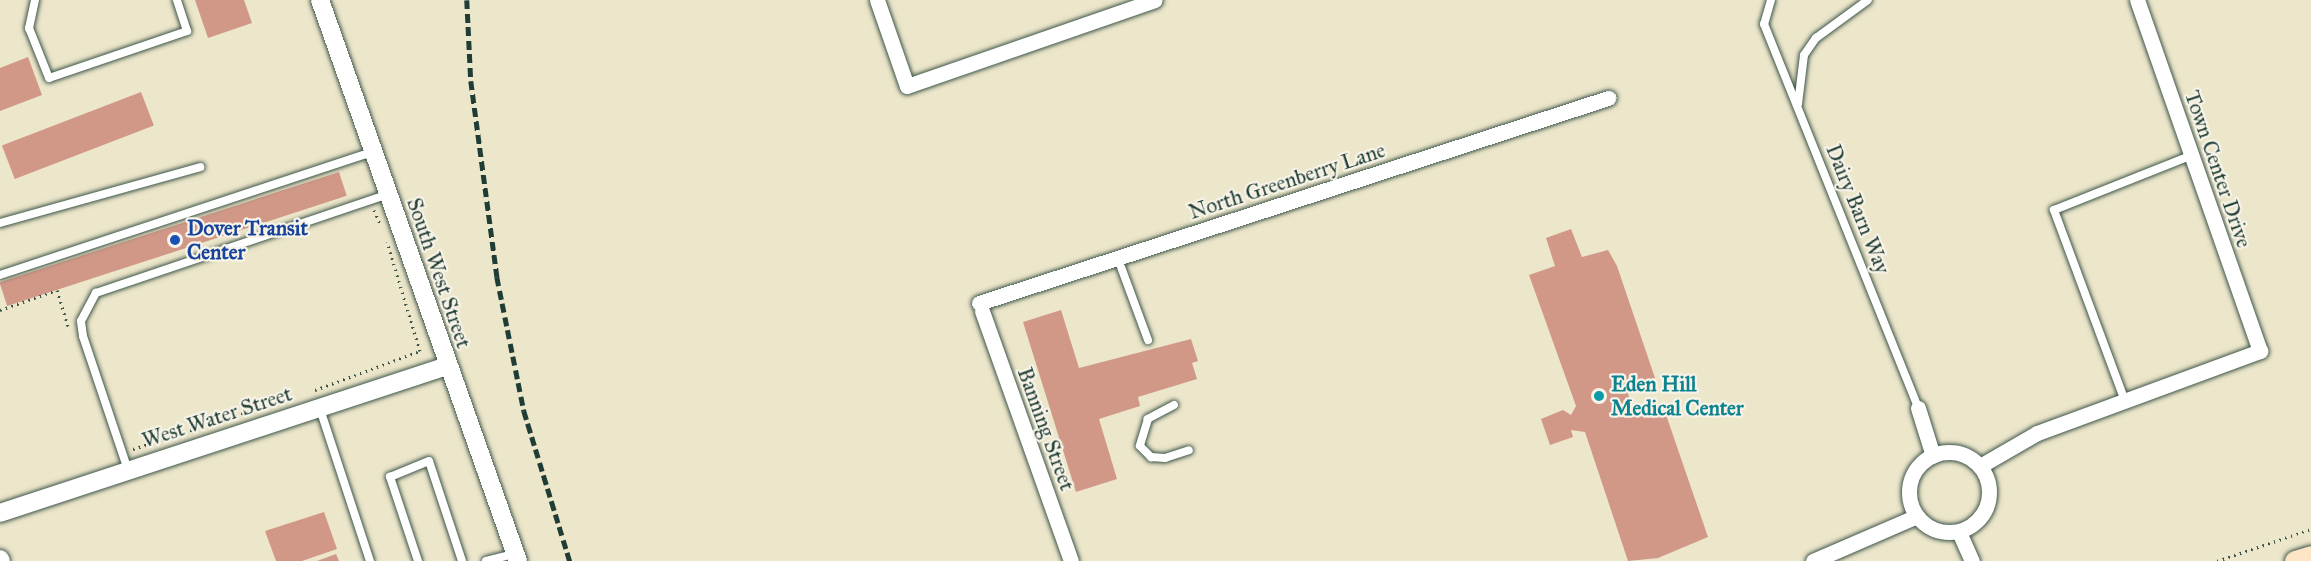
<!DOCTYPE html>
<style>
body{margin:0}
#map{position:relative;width:2311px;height:561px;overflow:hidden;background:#ece6ca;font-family:"IM FELL Great Primer",serif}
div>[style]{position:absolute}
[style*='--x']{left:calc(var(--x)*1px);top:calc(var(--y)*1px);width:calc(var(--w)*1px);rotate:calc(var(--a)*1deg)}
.building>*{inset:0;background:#d19888;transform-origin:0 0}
.path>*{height:3px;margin-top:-1.5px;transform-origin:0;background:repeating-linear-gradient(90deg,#3e564a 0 1.5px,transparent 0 6px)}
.roads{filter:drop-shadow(0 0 2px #3e564a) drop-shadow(0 0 2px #3e564a)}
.service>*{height:8px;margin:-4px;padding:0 4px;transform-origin:4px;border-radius:4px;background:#fff}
.minor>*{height:15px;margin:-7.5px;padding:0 7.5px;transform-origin:7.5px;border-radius:7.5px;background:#fff}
.minor>.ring{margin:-7.5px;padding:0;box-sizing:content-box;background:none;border:15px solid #fff;border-radius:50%}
.tertiary>*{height:18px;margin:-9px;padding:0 9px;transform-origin:9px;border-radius:9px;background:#fff}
.secondary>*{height:21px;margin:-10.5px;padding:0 10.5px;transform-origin:10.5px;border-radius:10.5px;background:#fde5c5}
.rail>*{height:4.5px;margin-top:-2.25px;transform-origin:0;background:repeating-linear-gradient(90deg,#1f3d34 0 9px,transparent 0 13.5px)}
.dots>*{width:16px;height:16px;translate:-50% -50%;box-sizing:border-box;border:3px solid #f7f3e8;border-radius:50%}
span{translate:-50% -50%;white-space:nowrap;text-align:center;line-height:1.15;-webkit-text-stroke:4.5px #f7f3e8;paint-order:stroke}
.street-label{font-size:21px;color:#1f3d34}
.transit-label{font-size:21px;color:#164399;font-weight:700}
.left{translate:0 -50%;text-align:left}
.culture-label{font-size:21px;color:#0d838f;font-weight:700}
</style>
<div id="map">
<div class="building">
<i style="clip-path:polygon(195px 0,244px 0,252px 23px,208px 38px)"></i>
<i style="clip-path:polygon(28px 57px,42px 95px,0 111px,0 68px)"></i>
<i style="left:141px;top:92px;width:36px;height:149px;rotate:69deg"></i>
<i style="left:339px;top:172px;width:25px;height:357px;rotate:72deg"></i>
<i style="clip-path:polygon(1571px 229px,1582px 257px,1608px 250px,1617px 266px,1655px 378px,1626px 387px,1635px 417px,1663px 406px,1708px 537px,1658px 558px,1628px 561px,1585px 432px,1571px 430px,1573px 437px,1550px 445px,1541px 419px,1563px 410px,1571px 415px,1576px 406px,1529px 275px,1555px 266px,1546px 238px)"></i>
<i style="clip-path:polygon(1061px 310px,1079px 368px,1191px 339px,1198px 361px,1192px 363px,1197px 379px,1138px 397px,1140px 406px,1099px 419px,1117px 479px,1076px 492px,1023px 322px)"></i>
<i style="clip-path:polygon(324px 512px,337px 549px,302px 561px,276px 561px,265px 531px)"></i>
<i style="clip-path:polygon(336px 554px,339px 561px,317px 561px)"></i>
</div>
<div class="path">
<i style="--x:374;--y:210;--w:17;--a:66"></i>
<i style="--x:0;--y:310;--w:60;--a:-19.3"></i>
<i style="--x:57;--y:290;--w:38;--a:73"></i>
<i style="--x:315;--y:390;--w:112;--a:-20.4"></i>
<i style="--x:420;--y:351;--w:114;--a:-106.8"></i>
<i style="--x:133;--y:449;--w:156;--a:-18"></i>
<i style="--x:2217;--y:561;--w:99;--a:-18.8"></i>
</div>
<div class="roads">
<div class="service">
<i style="--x:35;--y:0;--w:29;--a:102"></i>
<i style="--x:29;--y:28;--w:54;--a:68.2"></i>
<i style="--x:49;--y:78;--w:146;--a:-18.8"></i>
<i style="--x:187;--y:31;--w:33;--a:-108"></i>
<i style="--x:1771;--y:0;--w:25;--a:106"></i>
<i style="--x:1764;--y:24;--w:414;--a:68.1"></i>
<i style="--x:1798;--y:104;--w:49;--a:-83"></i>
<i style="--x:1804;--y:55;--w:21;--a:-55"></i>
<i style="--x:1816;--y:38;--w:64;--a:-36.2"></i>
<i style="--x:0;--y:223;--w:208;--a:-15.6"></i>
<i style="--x:1121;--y:267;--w:78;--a:69.7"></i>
<i style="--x:0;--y:275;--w:393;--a:-18.3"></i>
<i style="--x:2125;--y:401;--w:204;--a:-110.4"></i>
<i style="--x:2054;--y:210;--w:149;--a:-21.7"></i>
<i style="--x:1174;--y:405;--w:30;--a:152"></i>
<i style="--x:1148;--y:419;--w:28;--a:107"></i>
<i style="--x:1140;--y:446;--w:16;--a:45"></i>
<i style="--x:1151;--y:457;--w:14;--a:4"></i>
<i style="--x:1165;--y:458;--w:25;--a:-18"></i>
<i style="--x:320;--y:409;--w:160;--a:71.8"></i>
<i style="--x:128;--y:470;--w:141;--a:-108.6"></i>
<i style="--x:83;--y:336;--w:15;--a:-98"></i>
<i style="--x:81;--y:321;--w:32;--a:-62"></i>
<i style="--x:96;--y:293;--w:308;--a:-18.7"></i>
<i style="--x:418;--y:561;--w:89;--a:-108.4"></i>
<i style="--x:390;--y:477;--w:42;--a:-22.3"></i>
<i style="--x:429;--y:461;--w:105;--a:71.7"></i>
<i style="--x:486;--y:561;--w:29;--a:-14"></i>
</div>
<div class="minor">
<i style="--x:877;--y:0;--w:91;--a:70.8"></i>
<i style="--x:907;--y:86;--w:262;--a:-19.1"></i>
<i style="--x:979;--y:303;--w:662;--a:-18.05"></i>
<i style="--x:982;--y:311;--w:265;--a:70.4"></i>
<i style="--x:1918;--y:408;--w:50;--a:72.6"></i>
<i class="ring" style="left:1909px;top:452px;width:65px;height:65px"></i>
<i style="--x:1980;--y:466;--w:66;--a:-30.1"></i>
<i style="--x:2037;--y:433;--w:238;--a:-20.2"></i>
<i style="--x:2260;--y:351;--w:372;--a:-109.3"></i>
<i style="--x:1959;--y:532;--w:32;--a:66"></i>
<i style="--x:1813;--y:561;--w:113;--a:-23.4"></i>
</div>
<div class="tertiary">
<i style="--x:320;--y:0;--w:595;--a:70.56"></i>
<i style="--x:0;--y:513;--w:472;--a:-18.2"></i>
<i style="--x:0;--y:559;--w:2;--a:63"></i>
</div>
<div class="secondary">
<i style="--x:2295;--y:561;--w:17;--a:-17"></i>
</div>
</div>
<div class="rail">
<i style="--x:467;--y:0;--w:81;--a:87.2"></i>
<i style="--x:471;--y:81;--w:198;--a:82.4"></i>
<i style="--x:497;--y:277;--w:137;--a:78.6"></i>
<i style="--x:524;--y:411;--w:157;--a:73"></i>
</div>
<div class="dots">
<i style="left:175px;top:240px;background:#1a4fb4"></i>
<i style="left:1599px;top:396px;background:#0f9aa8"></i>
</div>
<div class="street-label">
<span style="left:2218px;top:169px;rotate:71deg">Town Center Drive</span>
<span style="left:1287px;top:181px;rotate:-18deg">North Greenberry Lane</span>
<span style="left:1858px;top:209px;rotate:68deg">Dairy Barn Way</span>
<span style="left:439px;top:273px;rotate:71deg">South West Street</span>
<span style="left:217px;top:417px;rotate:-18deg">West Water Street</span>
<span style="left:1046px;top:429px;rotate:70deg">Banning Street</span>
</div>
<div class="transit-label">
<span class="left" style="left:187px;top:240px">Dover Transit<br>Center</span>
</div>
<div class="culture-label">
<span class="left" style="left:1611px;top:396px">Eden Hill<br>Medical Center</span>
</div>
</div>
